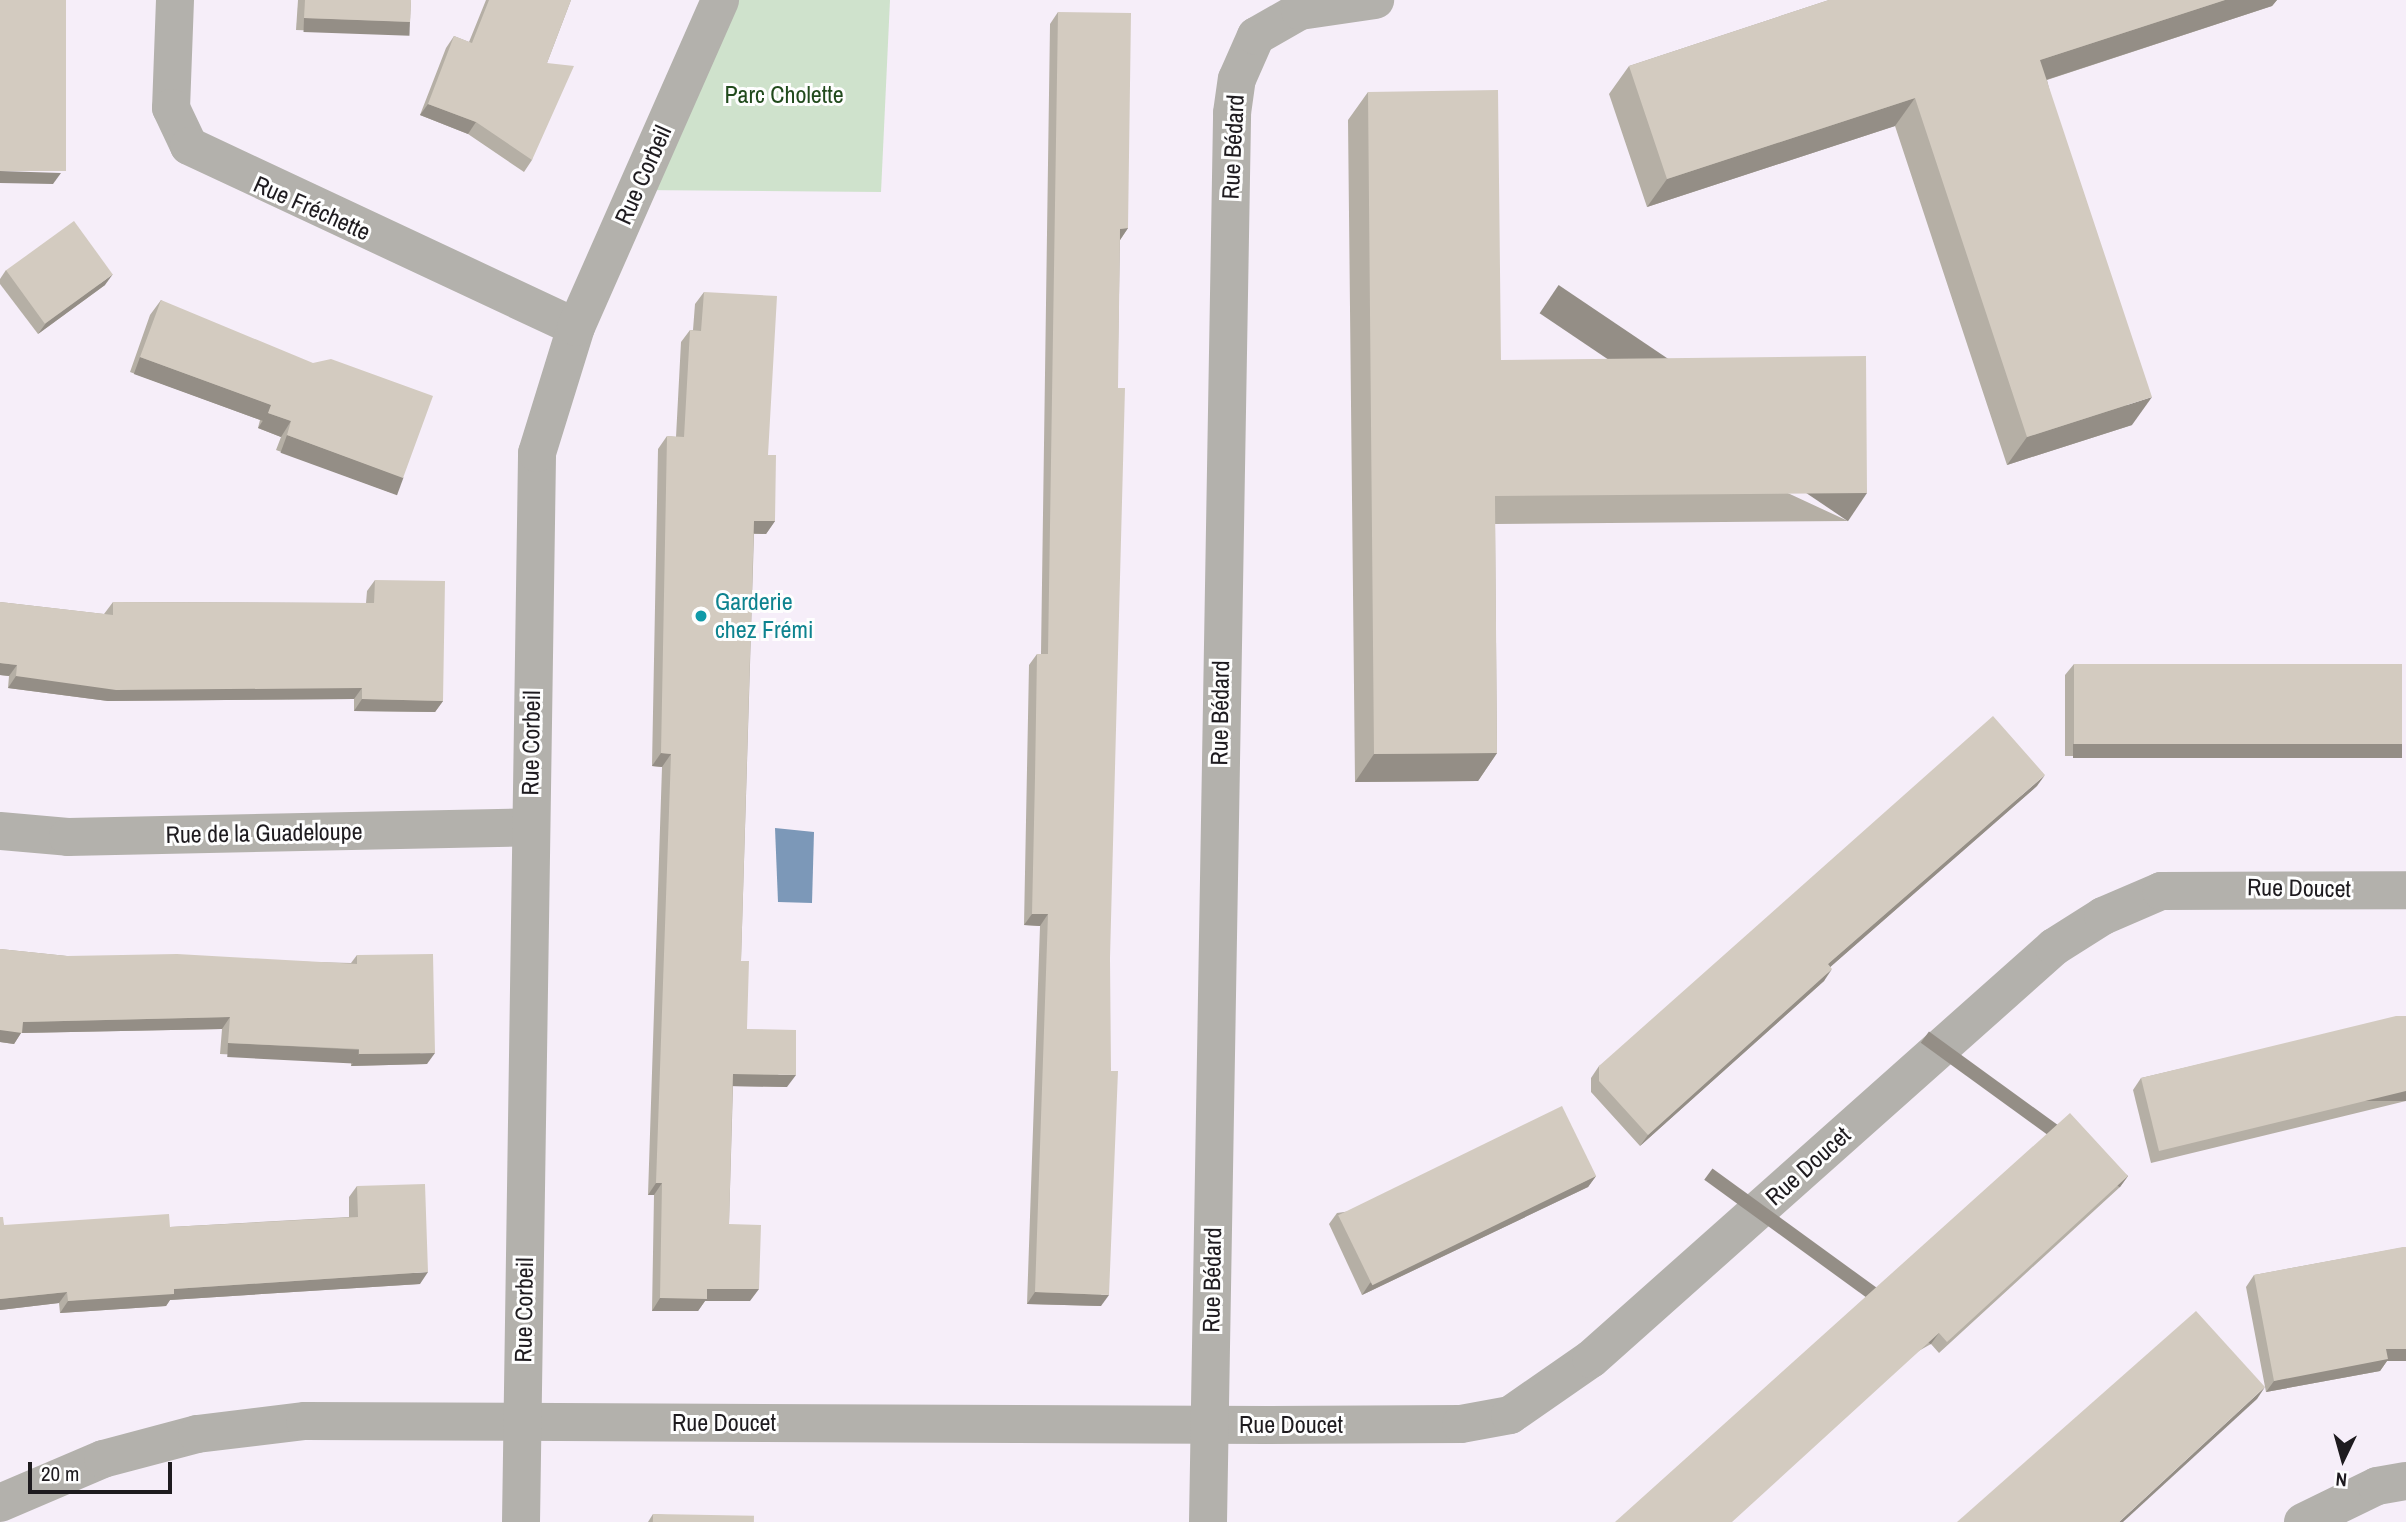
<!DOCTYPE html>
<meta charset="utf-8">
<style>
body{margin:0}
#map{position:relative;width:2406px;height:1522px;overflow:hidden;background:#f6eef9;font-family:"Archivo Narrow",sans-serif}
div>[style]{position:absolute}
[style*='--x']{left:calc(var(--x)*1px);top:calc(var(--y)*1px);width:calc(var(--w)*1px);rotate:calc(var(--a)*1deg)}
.green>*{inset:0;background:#cfe2cc}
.water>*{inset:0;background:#7c98b8}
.minor>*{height:38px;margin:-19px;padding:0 19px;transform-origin:19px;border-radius:19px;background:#b3b1ac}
.wall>*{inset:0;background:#b5afa5}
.shaded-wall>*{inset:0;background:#948e86;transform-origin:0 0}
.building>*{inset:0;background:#d3cbc0;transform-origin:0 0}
.dots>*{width:19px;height:19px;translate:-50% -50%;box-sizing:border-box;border:4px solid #fefefe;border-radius:50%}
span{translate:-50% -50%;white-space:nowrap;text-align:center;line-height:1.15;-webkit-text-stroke:6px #fefefe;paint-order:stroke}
.park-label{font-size:24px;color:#214a1c}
.street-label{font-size:24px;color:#1e1b1f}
.culture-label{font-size:24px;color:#0d838f}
.left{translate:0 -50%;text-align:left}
.north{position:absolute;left:2308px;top:1424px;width:70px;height:70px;-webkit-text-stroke:5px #fefefe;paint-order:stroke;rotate:185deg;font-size:19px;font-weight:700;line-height:28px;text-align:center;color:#1e1b1f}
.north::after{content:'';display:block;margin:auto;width:24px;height:32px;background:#1e1b1f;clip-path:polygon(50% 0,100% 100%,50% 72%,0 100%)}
.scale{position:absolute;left:28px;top:1462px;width:144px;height:32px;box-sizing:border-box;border:4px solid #1e1b1f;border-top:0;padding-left:9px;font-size:21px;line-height:24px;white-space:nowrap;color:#1e1b1f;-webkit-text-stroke:5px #fefefe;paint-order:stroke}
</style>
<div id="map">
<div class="green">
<i style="clip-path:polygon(720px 0,890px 0,881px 192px,636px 190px)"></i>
</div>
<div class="water">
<i style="clip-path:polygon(775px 828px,814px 832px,812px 903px,778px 902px)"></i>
</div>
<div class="minor">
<i style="--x:175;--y:0;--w:108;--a:92.1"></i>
<i style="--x:171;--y:108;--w:42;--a:64.7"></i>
<i style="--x:189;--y:146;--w:427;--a:25.1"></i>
<i style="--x:0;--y:831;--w:68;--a:5"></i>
<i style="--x:68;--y:837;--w:461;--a:-1.2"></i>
<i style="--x:0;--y:1503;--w:112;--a:-23.1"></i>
<i style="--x:103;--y:1459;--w:97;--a:-14.9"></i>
<i style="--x:197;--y:1434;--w:109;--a:-6.9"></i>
<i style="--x:305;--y:1421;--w:962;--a:0.24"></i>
<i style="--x:1267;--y:1425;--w:194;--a:-0.3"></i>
<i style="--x:1461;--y:1424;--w:50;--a:-10.4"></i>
<i style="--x:1510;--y:1415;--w:98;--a:-34.7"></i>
<i style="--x:1591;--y:1359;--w:620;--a:-41.66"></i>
<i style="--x:2054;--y:947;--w:58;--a:-32.3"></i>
<i style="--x:2103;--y:916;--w:63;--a:-23.3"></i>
<i style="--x:2161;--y:891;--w:245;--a:-0.2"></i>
<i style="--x:521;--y:1522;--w:1069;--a:-89.14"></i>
<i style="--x:537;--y:453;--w:132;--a:-72.8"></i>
<i style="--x:576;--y:327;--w:357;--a:-66.2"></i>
<i style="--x:1208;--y:1522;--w:1409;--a:-89.02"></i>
<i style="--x:1232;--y:113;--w:34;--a:-82"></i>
<i style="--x:1237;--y:79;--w:47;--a:-66.2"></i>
<i style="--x:1256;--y:36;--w:51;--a:-29.6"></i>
<i style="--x:1300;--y:11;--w:76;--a:-8.3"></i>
<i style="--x:2303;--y:1522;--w:82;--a:-25.9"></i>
<i style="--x:2377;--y:1486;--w:29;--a:-10"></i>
</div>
<div class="wall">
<i style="clip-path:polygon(298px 0,411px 0,410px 22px,402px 34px,296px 30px)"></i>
<i style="clip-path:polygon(486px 0,571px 0,547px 63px,532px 160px,524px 172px,468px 134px,420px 115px,446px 48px,454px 36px,469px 42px)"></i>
<i style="clip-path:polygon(1829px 0,2277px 0,2272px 6px,2047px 80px,2132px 425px,2007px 465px,1895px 126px,1647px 207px,1609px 94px,1629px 66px)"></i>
<i style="clip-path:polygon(1058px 12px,1128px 228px,1120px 240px,1101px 1306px,1027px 1304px,1040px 926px,1024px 925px,1029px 665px,1037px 654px,1041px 654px,1050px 24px)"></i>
<i style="clip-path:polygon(1368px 92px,1501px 360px,1848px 521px,1495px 524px,1497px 753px,1478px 781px,1355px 782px,1348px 120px)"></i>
<i style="clip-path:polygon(6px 270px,105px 285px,38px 334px,0 284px,0 279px)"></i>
<i style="clip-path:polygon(704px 292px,768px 455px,775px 521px,766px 534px,754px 534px,741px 961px,747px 1029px,787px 1087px,733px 1086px,729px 1224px,750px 1301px,705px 1301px,698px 1311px,652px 1311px,654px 1195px,648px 1195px,662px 767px,652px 766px,658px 449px,667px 436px,676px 437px,681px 342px,690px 330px,693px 330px,695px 304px)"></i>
<i style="clip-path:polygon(161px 300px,403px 478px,392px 493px,276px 450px,281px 437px,258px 428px,260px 420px,130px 372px,150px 315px)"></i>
<i style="clip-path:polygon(375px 580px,443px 701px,435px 712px,354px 711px,354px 699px,108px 701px,8px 688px,9px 676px,0 675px,0 602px,104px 614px,113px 602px,366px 603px,367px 591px)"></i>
<i style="clip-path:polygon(2074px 664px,2402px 744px,2394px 756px,2065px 756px,2065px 675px)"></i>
<i style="clip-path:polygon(2037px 786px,1830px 967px,1824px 981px,1640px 1146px,1591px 1092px,1591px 1078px,1599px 1066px)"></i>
<i style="clip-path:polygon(0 949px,67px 956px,351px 963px,357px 955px,427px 1064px,351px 1066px,351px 1060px,220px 1054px,222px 1029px,21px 1033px,14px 1044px,0 1042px)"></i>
<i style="clip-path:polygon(2406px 1016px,2406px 1101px,2151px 1163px,2133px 1090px,2141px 1078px)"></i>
<i style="clip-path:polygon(1596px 1176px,1588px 1187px,1362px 1295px,1329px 1224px,1337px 1213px)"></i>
<i style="clip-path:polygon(2128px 1176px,2120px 1187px,1939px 1353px,1931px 1344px,1615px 1522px)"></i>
<i style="clip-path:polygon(357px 1186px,420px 1284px,170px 1300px,166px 1306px,60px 1313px,59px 1303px,0 1310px,0 1217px,4px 1225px,170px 1227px,349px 1217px,349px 1197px)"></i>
<i style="clip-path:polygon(2406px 1247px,2406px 1361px,2387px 1361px,2380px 1371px,2266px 1392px,2246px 1287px,2254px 1275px)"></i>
<i style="clip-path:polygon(653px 1514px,754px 1522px,648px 1522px)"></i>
</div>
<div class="shaded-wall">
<i style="clip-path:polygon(2225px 0,2277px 0,2272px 6px,2021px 88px,2040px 60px)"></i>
<i style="left:304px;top:18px;width:106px;height:14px;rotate:2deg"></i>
<i style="clip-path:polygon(1915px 98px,1895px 126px,1647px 207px,1667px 179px)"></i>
<i style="clip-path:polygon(428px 104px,476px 122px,468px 134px,420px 115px)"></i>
<i style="clip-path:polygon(0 171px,61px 173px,53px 184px,0 183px)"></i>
<i style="clip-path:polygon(1128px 228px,1120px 240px,1120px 229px)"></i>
<i style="clip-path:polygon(113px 274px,105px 285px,38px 334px,46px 323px)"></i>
<i style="left:140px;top:357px;width:140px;height:18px;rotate:20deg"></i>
<i style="clip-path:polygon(2152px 397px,2132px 425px,2007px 465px,2027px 437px)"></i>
<i style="clip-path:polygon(268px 413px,291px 421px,281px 437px,258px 428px)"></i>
<i style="left:287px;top:435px;width:124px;height:19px;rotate:20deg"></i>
<i style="left:1867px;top:493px;width:34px;height:372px;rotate:124deg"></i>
<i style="clip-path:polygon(754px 521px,775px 521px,766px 534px,745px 533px)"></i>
<i style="clip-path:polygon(0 663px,17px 665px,9px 676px,0 675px)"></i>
<i style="clip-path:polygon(16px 676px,362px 688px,354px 699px,108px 701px,8px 688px)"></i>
<i style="clip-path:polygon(362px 699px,443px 701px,435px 712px,354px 711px)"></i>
<i style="left:2073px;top:744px;width:329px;height:14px"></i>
<i style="clip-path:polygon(661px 753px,671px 754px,662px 767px,652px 766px)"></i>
<i style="clip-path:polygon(1497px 753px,1478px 781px,1355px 782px,1374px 754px)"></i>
<i style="clip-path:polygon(2045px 775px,2037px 786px,1820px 976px,1828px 964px)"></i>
<i style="clip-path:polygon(1032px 914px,1048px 914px,1040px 926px,1024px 925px)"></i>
<i style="clip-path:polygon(1832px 969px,1824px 981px,1640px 1146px,1648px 1135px)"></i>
<i style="clip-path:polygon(230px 1017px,222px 1029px,21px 1033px,14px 1044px,0 1042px,0 1030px,23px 1022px)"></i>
<i style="left:228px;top:1043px;width:131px;height:14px;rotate:3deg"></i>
<i style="clip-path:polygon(435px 1053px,427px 1064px,351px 1066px,359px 1054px)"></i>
<i style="clip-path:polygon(733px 1074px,796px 1075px,787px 1087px,725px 1086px)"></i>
<i style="left:2406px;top:1091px;width:10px;height:254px;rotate:90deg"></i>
<i style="clip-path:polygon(1596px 1176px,1588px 1187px,1362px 1295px,1370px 1283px)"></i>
<i style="left:2128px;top:1176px;width:14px;height:246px;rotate:126deg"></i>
<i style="clip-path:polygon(656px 1183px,662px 1183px,654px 1195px,648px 1195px)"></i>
<i style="clip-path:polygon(428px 1272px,420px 1284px,170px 1300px,166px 1306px,60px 1313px,68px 1301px,174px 1289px)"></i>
<i style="clip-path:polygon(707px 1289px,759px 1289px,750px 1301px,705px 1301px,698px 1311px,652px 1311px,660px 1298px)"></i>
<i style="clip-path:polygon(67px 1292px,59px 1303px,0 1310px,0 1299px)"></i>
<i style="clip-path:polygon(1035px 1292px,1109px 1295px,1101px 1306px,1027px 1304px)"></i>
<i style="left:1939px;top:1333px;width:14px;height:280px;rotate:126deg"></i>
<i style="clip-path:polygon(2386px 1349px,2406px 1349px,2406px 1361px,2387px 1361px,2380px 1371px,2266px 1392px,2274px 1381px)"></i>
<i style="clip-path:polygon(2265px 1387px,2257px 1399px,2123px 1522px,2119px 1522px)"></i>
</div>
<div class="building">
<i style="left:0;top:0;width:66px;height:171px"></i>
<i style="clip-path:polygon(305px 0,411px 0,410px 22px,304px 18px)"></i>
<i style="clip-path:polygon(489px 0,571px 0,547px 63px,574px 66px,532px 160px,476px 122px,428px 104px,454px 36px,472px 43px)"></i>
<i style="clip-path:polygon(1829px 0,2225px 0,2040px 60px,2152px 397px,2027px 437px,1915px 98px,1667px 179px,1629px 66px)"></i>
<i style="clip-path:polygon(1058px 12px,1131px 13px,1128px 228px,1120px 229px,1118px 388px,1125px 388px,1110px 958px,1111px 1071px,1118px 1071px,1109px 1295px,1035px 1292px,1048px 914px,1032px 914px,1035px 777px,1037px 654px,1048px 654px)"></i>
<i style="clip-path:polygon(1498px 90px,1501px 360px,1866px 356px,1867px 493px,1495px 496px,1497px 753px,1374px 754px,1368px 92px)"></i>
<i style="left:74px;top:221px;width:66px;height:84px;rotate:54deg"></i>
<i style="clip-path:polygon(704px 292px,777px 296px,768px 455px,776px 455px,775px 521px,754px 521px,741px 961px,749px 961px,747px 1029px,796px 1030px,796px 1075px,733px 1074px,729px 1224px,761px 1225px,759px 1289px,707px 1289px,707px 1299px,660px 1298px,662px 1183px,656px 1183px,671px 754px,661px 753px,667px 436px,684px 437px,690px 330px,701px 331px)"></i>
<i style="clip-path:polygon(161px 300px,313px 363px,331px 359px,433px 396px,403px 478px,287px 435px,291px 421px,268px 413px,271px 405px,140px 357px)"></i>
<i style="clip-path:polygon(375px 580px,445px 581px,443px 701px,362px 699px,362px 688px,116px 690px,16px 676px,17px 665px,0 663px,0 602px,113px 615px,113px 602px,374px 603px)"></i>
<i style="left:2074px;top:664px;width:328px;height:80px"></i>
<i style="clip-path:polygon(1993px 716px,2045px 775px,1828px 964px,1832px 969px,1648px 1135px,1599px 1081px,1599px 1066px)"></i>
<i style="clip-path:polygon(0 949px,67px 956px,177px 954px,357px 964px,357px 955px,433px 954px,435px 1053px,359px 1054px,359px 1049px,228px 1043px,230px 1017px,23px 1022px,22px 1033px,0 1030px)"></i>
<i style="clip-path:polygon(2396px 1016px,2406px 1016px,2406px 1091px,2159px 1151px,2141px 1078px)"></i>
<i style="left:1562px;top:1106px;width:78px;height:249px;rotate:64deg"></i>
<i style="clip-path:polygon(2070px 1113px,2128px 1176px,1947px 1342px,1939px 1333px,1732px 1522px,1615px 1522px)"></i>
<i style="clip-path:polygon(425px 1184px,428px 1272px,174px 1289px,174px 1294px,68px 1301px,67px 1292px,0 1299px,0 1217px,3px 1217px,4px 1225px,169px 1214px,170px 1227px,358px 1217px,357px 1186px)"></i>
<i style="clip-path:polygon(2403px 1247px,2406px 1247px,2406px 1349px,2386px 1349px,2388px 1359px,2274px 1381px,2254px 1275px)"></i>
<i style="clip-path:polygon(2196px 1311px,2265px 1387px,2119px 1522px,1957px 1522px)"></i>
<i style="left:653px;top:1514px;width:101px;height:8px;rotate:1deg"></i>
</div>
<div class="dots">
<i style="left:701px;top:616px;background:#0f9aa8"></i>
</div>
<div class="park-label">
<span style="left:784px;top:95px">Parc Cholette</span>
</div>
<div class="street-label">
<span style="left:1233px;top:147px;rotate:-87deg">Rue Bédard</span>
<span style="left:643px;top:175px;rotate:-66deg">Rue Corbeil</span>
<span style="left:312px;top:208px;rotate:24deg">Rue Fréchette</span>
<span style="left:1220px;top:713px;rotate:-89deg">Rue Bédard</span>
<span style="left:531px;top:743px;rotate:-89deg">Rue Corbeil</span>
<span style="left:264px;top:833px;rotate:-1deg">Rue de la Guadeloupe</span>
<span style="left:2299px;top:888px;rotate:1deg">Rue Doucet</span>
<span style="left:1808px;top:1166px;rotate:-42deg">Rue Doucet</span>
<span style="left:1212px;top:1280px;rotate:-89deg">Rue Bédard</span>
<span style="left:524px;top:1310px;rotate:-89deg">Rue Corbeil</span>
<span style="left:724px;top:1423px">Rue Doucet</span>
<span style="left:1291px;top:1425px">Rue Doucet</span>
</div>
<div class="culture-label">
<span class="left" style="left:715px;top:616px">Garderie<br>chez Frémi</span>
</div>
<div class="north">N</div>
<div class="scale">20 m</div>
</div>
